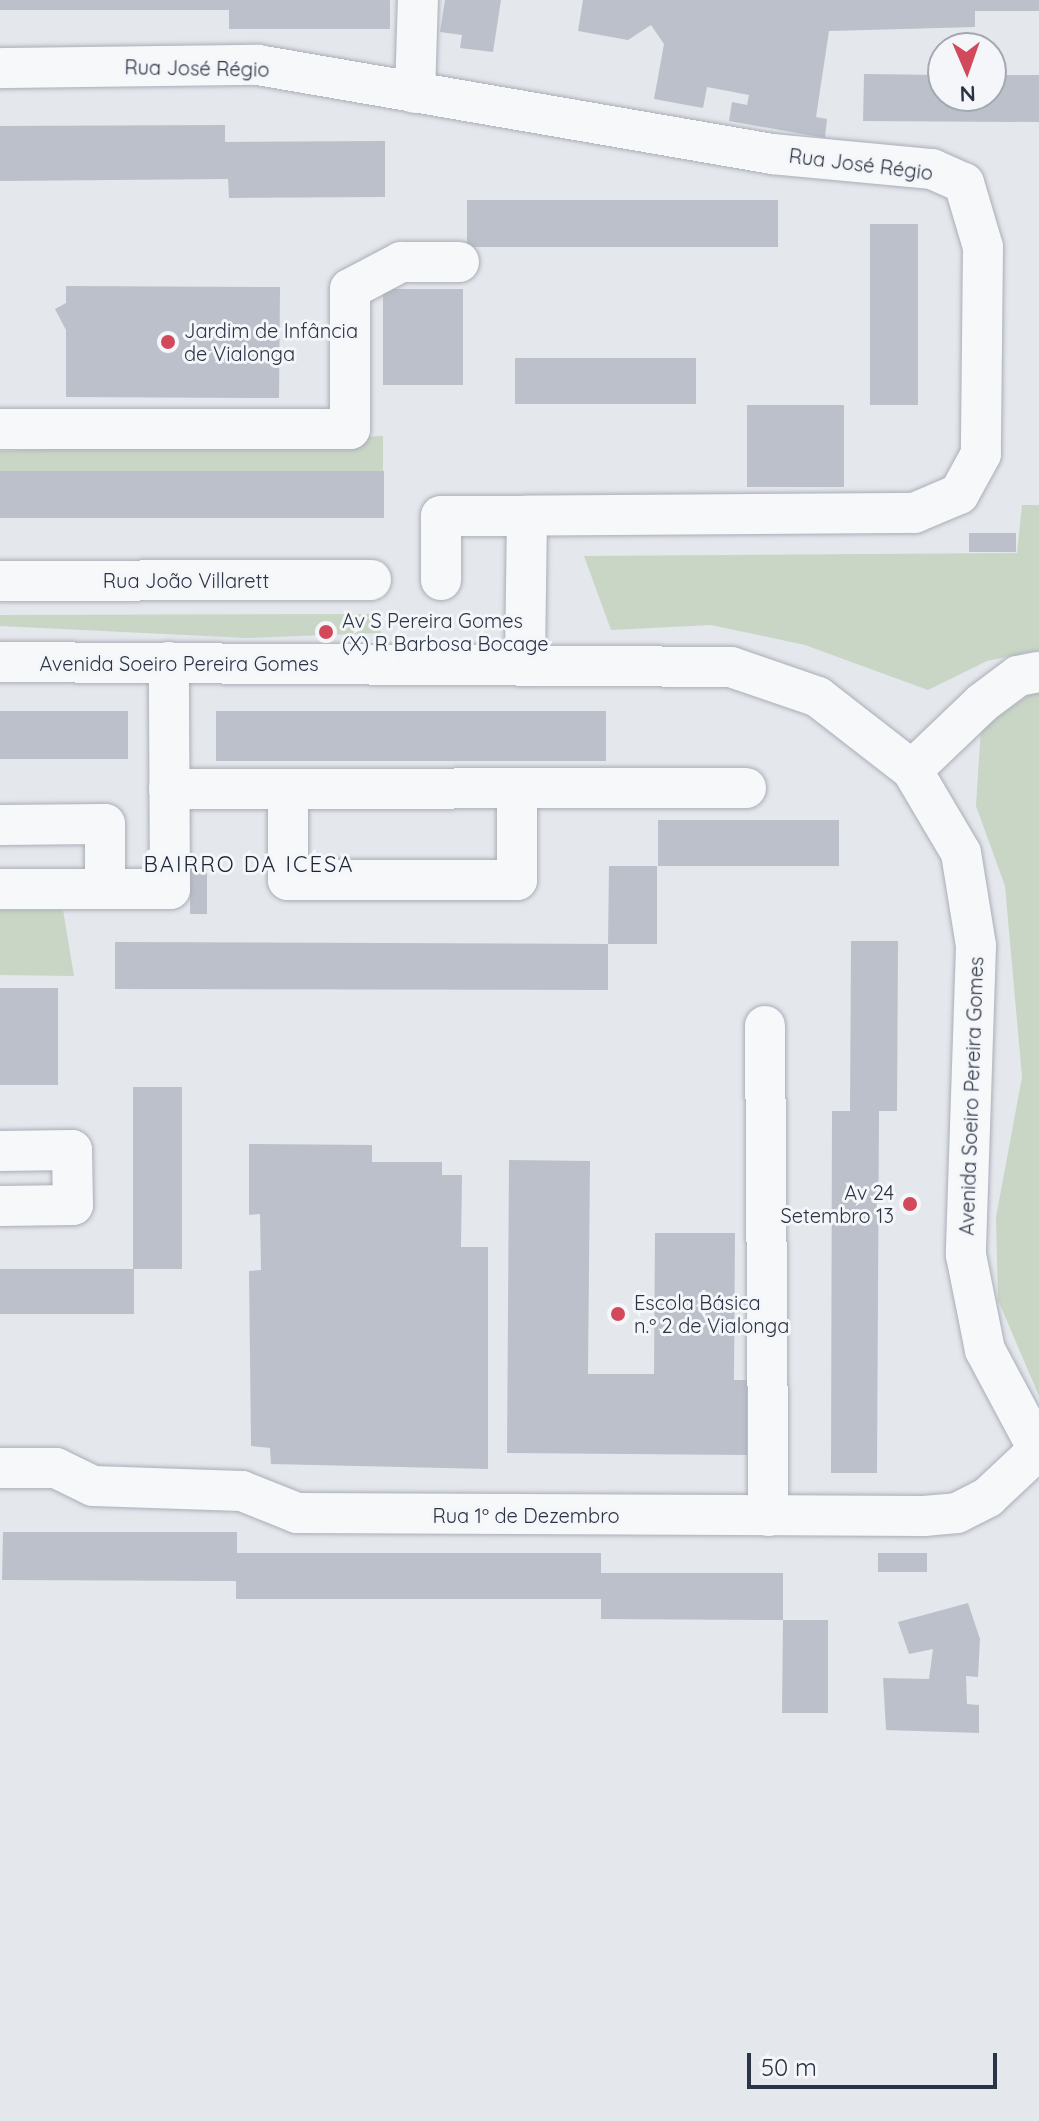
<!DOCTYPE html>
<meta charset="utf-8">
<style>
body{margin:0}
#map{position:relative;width:1039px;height:2121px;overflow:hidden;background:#e4e7ec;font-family:Quicksand,sans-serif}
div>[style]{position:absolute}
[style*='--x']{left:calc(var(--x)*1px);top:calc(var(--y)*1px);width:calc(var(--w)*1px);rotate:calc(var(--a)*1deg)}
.green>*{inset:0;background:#c9d6c5}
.building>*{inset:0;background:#bbc0ca;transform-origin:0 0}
.roads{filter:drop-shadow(0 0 2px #a9aeb7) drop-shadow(0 0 2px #a9aeb7)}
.minor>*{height:40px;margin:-20px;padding:0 20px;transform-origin:20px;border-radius:20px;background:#f7f8fa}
.dots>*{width:22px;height:22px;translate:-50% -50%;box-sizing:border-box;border:4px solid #f4f6f9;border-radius:50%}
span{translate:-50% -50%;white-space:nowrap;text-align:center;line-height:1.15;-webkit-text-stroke:6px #f4f6f9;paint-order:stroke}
.street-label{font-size:20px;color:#2b3445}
.poi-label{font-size:20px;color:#2b3445}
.left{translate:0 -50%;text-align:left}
.right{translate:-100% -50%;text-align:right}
.neighbourhood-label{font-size:22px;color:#1d2536;letter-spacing:2px}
.north{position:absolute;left:927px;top:32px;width:80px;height:80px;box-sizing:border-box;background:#f4f6f9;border:2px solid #a4a8b1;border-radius:50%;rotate:178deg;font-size:22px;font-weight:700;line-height:32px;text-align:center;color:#2b3445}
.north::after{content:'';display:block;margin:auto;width:28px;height:36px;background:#d1495b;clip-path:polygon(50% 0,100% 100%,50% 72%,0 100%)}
.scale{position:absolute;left:747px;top:2053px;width:250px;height:36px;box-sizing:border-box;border:4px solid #2b3445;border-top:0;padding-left:10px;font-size:24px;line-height:28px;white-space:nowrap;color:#2b3445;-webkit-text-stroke:6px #f4f6f9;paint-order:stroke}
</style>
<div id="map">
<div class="green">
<i style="clip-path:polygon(383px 436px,383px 472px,0 471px,0 451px)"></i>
<i style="clip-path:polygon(1022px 505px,1039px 505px,1039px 650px,987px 661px,928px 690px,805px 645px,711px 625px,611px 630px,584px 556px,1017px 553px)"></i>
<i style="clip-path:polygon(376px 614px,381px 633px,246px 638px,0 626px,0 615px)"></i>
<i style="clip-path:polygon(1039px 688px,1039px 1396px,998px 1300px,996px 1217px,1022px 1077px,1005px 886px,976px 806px,981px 728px)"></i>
<i style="clip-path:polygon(0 910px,63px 910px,74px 976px,0 975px)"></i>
</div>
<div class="building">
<i style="clip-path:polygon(0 0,390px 0,390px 29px,229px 29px,229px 10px,0 10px)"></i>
<i style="clip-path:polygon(445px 0,501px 0,493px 52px,460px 48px,462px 35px,440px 32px)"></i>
<i style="clip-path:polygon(583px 0,1039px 0,1039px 11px,975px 11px,975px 27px,829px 31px,816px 117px,827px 119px,825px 138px,729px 121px,732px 102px,747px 105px,749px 95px,707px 87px,703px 108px,654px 99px,664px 44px,651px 25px,628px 40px,578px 31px)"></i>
<i style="clip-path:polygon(864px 74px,943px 75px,943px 96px,991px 96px,991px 75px,1039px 75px,1039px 122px,863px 121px)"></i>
<i style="clip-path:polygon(225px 125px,225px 142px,385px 141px,385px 197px,229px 198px,228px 179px,0 181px,0 126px)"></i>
<i style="left:467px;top:200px;width:311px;height:47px"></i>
<i style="left:870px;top:224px;width:48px;height:181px"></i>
<i style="clip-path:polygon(66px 286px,280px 287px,279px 398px,66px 397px,66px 330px,55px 309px,66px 303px)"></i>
<i style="left:383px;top:289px;width:80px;height:96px"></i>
<i style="left:515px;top:358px;width:181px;height:46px"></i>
<i style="left:747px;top:405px;width:97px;height:82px"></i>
<i style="left:0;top:471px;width:384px;height:47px"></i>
<i style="left:969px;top:533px;width:47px;height:19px"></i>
<i style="left:0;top:711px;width:128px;height:48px"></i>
<i style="left:216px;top:711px;width:390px;height:50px"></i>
<i style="left:658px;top:820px;width:181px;height:46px"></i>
<i style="left:190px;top:866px;width:17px;height:48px"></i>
<i style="clip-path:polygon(609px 866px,657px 866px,657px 944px,608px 944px,608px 990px,115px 989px,115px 942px,608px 944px)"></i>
<i style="clip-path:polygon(851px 941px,898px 941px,897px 1111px,879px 1111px,877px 1473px,831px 1473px,832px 1111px,850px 1111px)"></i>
<i style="left:0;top:988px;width:58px;height:97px"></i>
<i style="left:133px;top:1087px;width:49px;height:182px"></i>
<i style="clip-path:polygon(249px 1144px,372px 1145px,372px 1162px,442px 1162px,442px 1175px,462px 1175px,461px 1247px,488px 1247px,488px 1469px,271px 1464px,270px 1448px,251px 1446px,249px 1271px,261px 1270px,260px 1214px,249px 1215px)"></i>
<i style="clip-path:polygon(509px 1160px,590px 1161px,588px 1374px,654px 1374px,655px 1233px,735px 1233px,734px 1380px,747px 1380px,747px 1455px,507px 1453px)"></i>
<i style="left:0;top:1269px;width:134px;height:45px"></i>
<i style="clip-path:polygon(3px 1532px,237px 1532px,237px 1553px,601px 1553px,601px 1573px,783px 1573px,783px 1620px,828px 1620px,828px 1713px,782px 1713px,783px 1620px,601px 1619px,601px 1599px,236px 1599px,236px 1581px,2px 1580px)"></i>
<i style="left:927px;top:1553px;width:19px;height:49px;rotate:90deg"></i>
<i style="clip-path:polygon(968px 1603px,980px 1639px,978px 1677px,966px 1676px,967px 1704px,979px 1705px,979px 1733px,886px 1730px,883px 1678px,929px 1679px,933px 1649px,909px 1654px,898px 1622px)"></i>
</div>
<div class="roads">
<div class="minor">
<i style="--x:0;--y:68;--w:258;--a:-0.7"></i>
<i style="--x:258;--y:65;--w:522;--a:9.82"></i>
<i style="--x:772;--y:154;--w:161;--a:5.4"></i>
<i style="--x:932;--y:169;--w:35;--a:24"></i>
<i style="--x:964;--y:183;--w:67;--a:73.5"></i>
<i style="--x:983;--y:247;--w:207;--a:90.6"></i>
<i style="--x:981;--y:454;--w:46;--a:118.8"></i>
<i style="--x:959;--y:494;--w:49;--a:157.1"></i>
<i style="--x:914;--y:513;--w:387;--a:179.6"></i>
<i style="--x:527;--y:516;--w:150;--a:90.8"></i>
<i style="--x:415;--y:93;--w:93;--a:-88.2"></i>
<i style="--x:0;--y:429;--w:350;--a:0"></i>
<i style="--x:350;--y:429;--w:140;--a:-90"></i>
<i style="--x:350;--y:289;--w:58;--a:-27.9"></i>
<i style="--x:401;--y:262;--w:58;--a:0"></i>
<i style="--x:441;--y:580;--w:64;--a:-90"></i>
<i style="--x:441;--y:516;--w:86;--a:0"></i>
<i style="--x:0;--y:581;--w:371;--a:-0.2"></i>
<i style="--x:0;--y:662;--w:731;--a:0.39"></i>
<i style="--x:731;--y:667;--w:92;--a:19"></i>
<i style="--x:818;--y:697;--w:119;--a:37.8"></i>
<i style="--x:912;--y:770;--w:96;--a:59.4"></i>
<i style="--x:961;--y:853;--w:94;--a:80.8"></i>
<i style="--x:976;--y:946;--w:309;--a:91.9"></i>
<i style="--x:966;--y:1255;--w:97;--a:78.7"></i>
<i style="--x:985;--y:1350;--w:115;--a:61.9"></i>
<i style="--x:912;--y:770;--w:97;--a:-43.7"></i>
<i style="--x:982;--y:703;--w:45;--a:-36.9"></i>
<i style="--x:1018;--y:676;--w:21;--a:-11"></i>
<i style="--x:169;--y:789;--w:577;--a:-0.1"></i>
<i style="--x:288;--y:789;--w:91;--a:90"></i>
<i style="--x:288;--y:880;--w:229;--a:0"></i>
<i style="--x:517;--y:880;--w:91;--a:-90"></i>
<i style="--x:0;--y:825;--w:105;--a:-0.5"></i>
<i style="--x:105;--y:824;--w:64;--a:90"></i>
<i style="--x:0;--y:889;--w:170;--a:0"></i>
<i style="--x:170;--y:889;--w:227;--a:-90.3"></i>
<i style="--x:765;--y:1026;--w:490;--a:89.6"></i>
<i style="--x:0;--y:1151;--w:72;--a:-0.8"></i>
<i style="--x:72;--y:1150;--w:55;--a:89"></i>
<i style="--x:73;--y:1205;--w:73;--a:179.2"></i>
<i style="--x:0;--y:1468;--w:56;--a:0"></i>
<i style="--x:56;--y:1468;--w:41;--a:25.9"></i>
<i style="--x:93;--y:1486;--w:149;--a:1.9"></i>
<i style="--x:242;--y:1491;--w:59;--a:21.8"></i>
<i style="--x:297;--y:1513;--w:627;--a:0.27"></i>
<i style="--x:924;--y:1516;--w:33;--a:-5"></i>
<i style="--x:957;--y:1513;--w:35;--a:-27"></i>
<i style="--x:988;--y:1497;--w:69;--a:-43.2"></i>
</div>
</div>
<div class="dots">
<i style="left:168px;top:342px;background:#d1495b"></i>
<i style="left:326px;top:632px;background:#d1495b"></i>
<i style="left:910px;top:1204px;background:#d1495b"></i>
<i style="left:618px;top:1314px;background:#d1495b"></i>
</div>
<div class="street-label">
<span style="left:197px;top:68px;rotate:1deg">Rua José Régio</span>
<span style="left:861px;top:164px;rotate:7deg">Rua José Régio</span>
<span style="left:186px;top:580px">Rua João Villarett</span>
<span style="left:179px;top:663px">Avenida Soeiro Pereira Gomes</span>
<span style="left:971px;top:1096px;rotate:-88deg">Avenida Soeiro Pereira Gomes</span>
<span style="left:526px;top:1515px">Rua 1º de Dezembro</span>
</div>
<div class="poi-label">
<span class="left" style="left:184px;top:342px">Jardim de Infância<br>de Vialonga</span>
<span class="left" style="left:342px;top:632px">Av S Pereira Gomes<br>(X) R Barbosa Bocage</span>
<span class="right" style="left:894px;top:1204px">Av 24<br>Setembro 13</span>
<span class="left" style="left:634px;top:1314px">Escola Básica<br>n.º 2 de Vialonga</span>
</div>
<div class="neighbourhood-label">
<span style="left:249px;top:865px">BAIRRO DA ICESA</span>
</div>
<div class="north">N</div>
<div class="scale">50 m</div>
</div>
